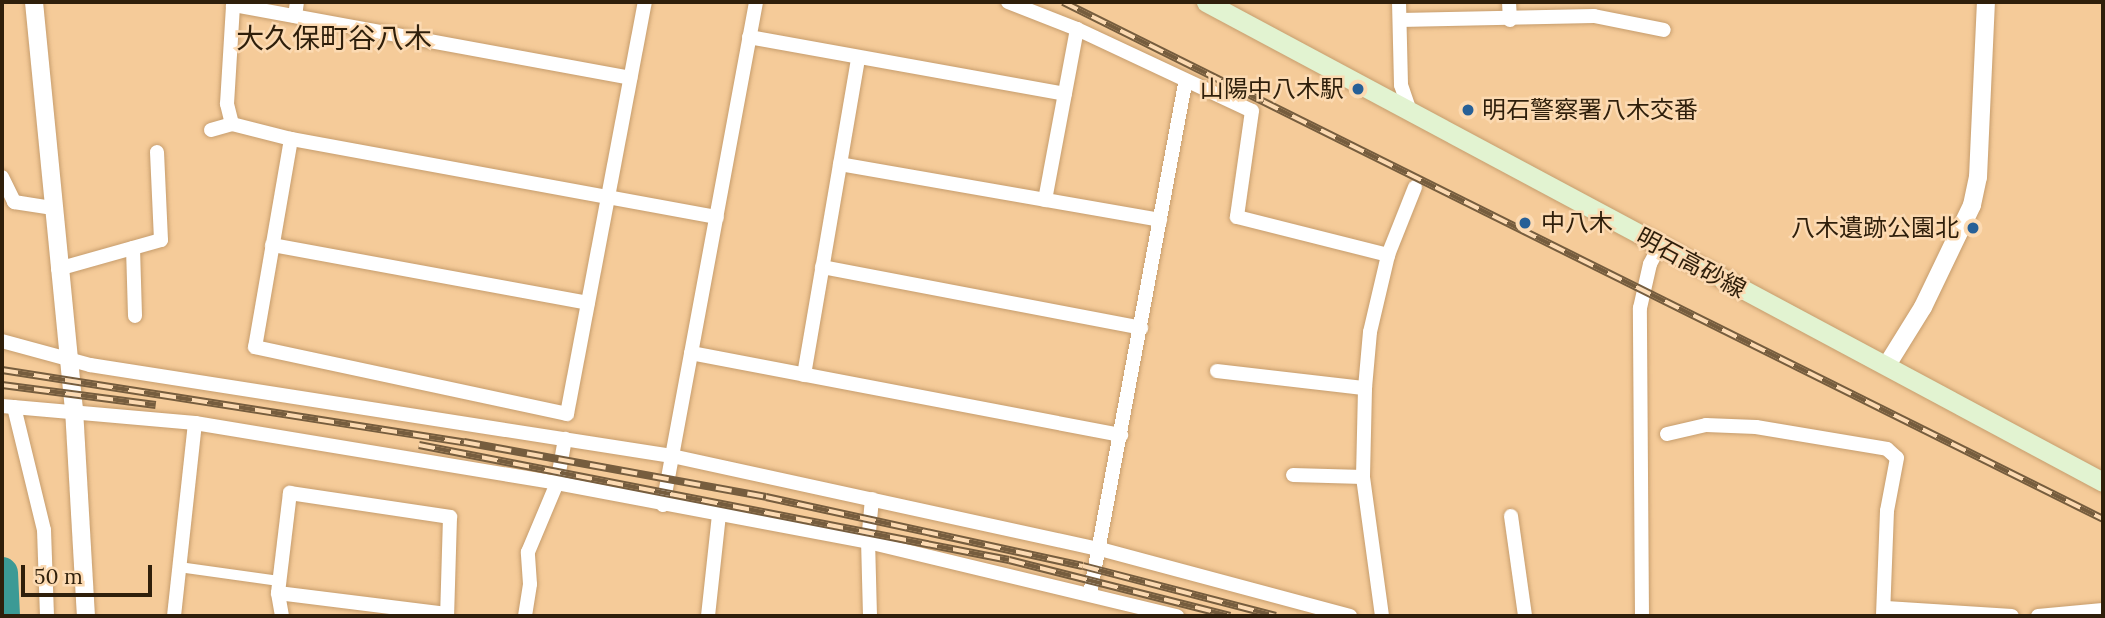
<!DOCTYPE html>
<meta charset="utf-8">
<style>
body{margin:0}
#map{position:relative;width:2105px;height:618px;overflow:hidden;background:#f5cb99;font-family:Lora,"Noto Sans JP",serif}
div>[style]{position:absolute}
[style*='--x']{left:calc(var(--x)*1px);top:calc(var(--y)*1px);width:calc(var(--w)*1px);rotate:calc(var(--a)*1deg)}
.river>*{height:32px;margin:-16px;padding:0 16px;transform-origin:16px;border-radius:16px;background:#3c9a95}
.roads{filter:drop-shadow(0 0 2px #c69d6d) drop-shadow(0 0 2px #c69d6d)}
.pedestrian>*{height:10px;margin:-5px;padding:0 5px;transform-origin:5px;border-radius:5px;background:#fff}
.minor>*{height:14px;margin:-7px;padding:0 7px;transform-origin:7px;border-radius:7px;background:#fff}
.tertiary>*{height:18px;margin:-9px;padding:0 9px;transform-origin:9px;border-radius:9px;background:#fff}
.secondary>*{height:19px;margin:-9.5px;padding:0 9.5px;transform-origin:9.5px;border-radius:9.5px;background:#e2f3d1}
.rail>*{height:8px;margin-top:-4px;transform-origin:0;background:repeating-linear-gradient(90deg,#fcdab2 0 16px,#765d3e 0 32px);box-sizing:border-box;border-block:2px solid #765d3e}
.dots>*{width:19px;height:19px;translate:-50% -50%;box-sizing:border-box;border:4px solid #fcdab2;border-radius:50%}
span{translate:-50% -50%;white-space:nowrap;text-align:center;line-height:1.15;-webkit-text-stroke:5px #fcdab2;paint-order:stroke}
.poi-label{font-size:24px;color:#2f1f0b}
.right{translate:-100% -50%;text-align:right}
.left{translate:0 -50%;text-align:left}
.street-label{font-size:24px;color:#2f1f0b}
.quarter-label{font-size:28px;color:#2f1f0b}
.frame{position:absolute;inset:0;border:4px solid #2f1f0b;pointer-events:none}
.scale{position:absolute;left:21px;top:565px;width:131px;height:32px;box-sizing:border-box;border:4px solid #2f1f0b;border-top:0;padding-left:9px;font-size:21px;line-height:24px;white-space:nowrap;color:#2f1f0b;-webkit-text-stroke:5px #fcdab2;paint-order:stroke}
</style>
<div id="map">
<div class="river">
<i style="--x:2;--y:573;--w:43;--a:87.3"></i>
</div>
<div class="roads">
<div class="pedestrian">
<i style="--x:179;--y:567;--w:101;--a:8"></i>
</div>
<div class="minor">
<i style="--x:1008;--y:2;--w:74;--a:21.4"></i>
<i style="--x:1077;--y:29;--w:193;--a:25.1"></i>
<i style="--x:1252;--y:111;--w:107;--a:98.1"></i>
<i style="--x:1237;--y:217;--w:156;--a:14.1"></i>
<i style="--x:1399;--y:2;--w:83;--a:88.6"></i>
<i style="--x:1401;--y:85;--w:28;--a:71"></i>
<i style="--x:1509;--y:2;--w:18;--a:87"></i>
<i style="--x:295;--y:16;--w:14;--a:-82"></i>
<i style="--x:1400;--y:20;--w:194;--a:-1.2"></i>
<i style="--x:1594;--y:16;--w:71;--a:11.3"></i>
<i style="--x:749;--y:37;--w:321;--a:10.2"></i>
<i style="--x:232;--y:124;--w:21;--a:-104"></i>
<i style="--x:227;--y:104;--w:99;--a:-86.5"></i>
<i style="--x:233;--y:5;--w:404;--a:10.4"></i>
<i style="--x:211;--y:130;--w:22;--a:-16"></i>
<i style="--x:232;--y:124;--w:61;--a:14.3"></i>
<i style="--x:291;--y:139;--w:433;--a:10.4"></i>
<i style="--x:291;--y:139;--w:211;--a:99.8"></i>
<i style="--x:255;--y:347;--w:319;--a:12.1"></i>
<i style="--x:567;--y:414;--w:419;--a:-79.3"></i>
<i style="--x:840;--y:164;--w:325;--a:9.9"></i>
<i style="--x:2;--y:177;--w:28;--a:64"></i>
<i style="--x:14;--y:202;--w:38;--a:9"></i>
<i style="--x:1045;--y:200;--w:174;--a:-79.4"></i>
<i style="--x:272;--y:245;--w:321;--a:10.4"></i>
<i style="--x:133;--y:248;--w:68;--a:88.3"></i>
<i style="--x:822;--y:267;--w:325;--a:10.8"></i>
<i style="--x:58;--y:269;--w:107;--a:-15.7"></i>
<i style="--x:161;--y:240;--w:88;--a:-92.6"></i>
<i style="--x:2;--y:341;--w:91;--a:15.3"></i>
<i style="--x:90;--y:365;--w:589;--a:8.89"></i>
<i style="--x:672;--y:456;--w:438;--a:12.3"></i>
<i style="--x:1100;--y:549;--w:259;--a:15"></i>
<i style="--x:691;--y:353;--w:438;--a:10.8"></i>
<i style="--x:1217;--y:371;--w:149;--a:6.6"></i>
<i style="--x:804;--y:375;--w:321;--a:-80.3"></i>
<i style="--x:2;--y:406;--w:194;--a:5"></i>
<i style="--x:195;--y:423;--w:367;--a:9.4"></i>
<i style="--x:557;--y:483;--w:317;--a:10.7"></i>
<i style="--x:868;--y:542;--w:318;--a:13.5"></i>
<i style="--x:14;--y:407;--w:127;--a:76.3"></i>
<i style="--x:44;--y:530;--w:86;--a:88"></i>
<i style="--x:1667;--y:434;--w:40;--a:-13"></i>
<i style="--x:1706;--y:425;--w:50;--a:2.3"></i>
<i style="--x:1756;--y:427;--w:133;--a:9.5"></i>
<i style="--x:1887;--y:449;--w:13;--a:42"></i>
<i style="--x:1897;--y:458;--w:54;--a:100.7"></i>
<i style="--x:1887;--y:511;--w:105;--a:92.2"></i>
<i style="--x:1293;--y:475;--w:70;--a:1.6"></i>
<i style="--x:663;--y:505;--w:512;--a:-79.52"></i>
<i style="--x:1511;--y:516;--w:101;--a:82"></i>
<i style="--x:278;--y:593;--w:170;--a:7.1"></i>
<i style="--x:1090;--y:594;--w:519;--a:-79.45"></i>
<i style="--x:1886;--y:608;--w:126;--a:3.6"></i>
<i style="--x:174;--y:616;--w:194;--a:-83.8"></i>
<i style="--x:282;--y:616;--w:23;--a:-100"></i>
<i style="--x:278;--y:593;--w:101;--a:-83.2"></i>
<i style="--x:290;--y:493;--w:162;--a:8.5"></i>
<i style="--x:450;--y:517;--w:99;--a:91.7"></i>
<i style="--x:525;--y:616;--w:32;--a:-81"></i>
<i style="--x:530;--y:584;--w:32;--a:-94"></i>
<i style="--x:528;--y:552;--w:75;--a:-67.2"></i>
<i style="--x:557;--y:483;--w:45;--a:-79.7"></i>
<i style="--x:708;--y:616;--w:102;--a:-83.8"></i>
<i style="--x:870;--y:616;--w:74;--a:-91.5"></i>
<i style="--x:868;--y:542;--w:43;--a:-84.7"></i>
<i style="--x:1382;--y:616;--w:140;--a:-97.8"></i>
<i style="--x:1363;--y:477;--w:89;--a:-88.7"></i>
<i style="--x:1365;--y:388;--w:56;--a:-84.9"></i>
<i style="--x:1370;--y:332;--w:79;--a:-76.8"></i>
<i style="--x:1388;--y:255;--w:73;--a:-68.3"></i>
<i style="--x:1642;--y:616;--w:308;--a:-90.4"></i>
<i style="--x:1640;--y:308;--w:45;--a:-77.2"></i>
<i style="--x:1650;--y:264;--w:19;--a:-62"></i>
<i style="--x:2038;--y:616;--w:65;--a:-5.3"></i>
</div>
<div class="tertiary">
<i style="--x:34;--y:2;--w:409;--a:84.4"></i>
<i style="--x:74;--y:409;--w:207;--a:86.7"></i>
<i style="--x:1887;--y:365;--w:68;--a:-58.2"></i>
<i style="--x:1923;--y:307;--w:113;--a:-64.3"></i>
<i style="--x:1972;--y:205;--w:29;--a:-78"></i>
<i style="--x:1978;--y:177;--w:175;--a:-87.4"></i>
</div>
<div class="secondary">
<i style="--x:1206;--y:2;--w:1017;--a:28.15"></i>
</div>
</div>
<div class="rail">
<i style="--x:1063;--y:2;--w:1161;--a:26.43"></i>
<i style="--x:2;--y:370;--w:468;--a:8.9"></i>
<i style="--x:464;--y:442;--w:307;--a:10.3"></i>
<i style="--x:766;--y:497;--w:324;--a:12.3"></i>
<i style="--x:1083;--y:566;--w:199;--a:14.5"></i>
<i style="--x:2;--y:385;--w:155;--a:7.4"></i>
<i style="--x:419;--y:445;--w:601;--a:11.03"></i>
<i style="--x:1009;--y:560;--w:228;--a:14.2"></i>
</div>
<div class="dots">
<i style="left:1358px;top:89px;background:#276097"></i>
<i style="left:1468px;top:110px;background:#276097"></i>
<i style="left:1525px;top:223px;background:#276097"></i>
<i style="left:1973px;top:228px;background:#276097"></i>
</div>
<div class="poi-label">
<span class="right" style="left:1344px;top:89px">山陽中八木駅</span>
<span class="left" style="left:1482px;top:110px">明石警察署八木交番</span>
<span class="left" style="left:1541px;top:223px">中八木</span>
<span class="right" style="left:1959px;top:228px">八木遺跡公園北</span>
</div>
<div class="street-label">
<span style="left:1691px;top:263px;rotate:28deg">明石高砂線</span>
</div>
<div class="quarter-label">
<span style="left:334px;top:38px">大久保町谷八木</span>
</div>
<div class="frame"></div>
<div class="scale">50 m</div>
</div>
